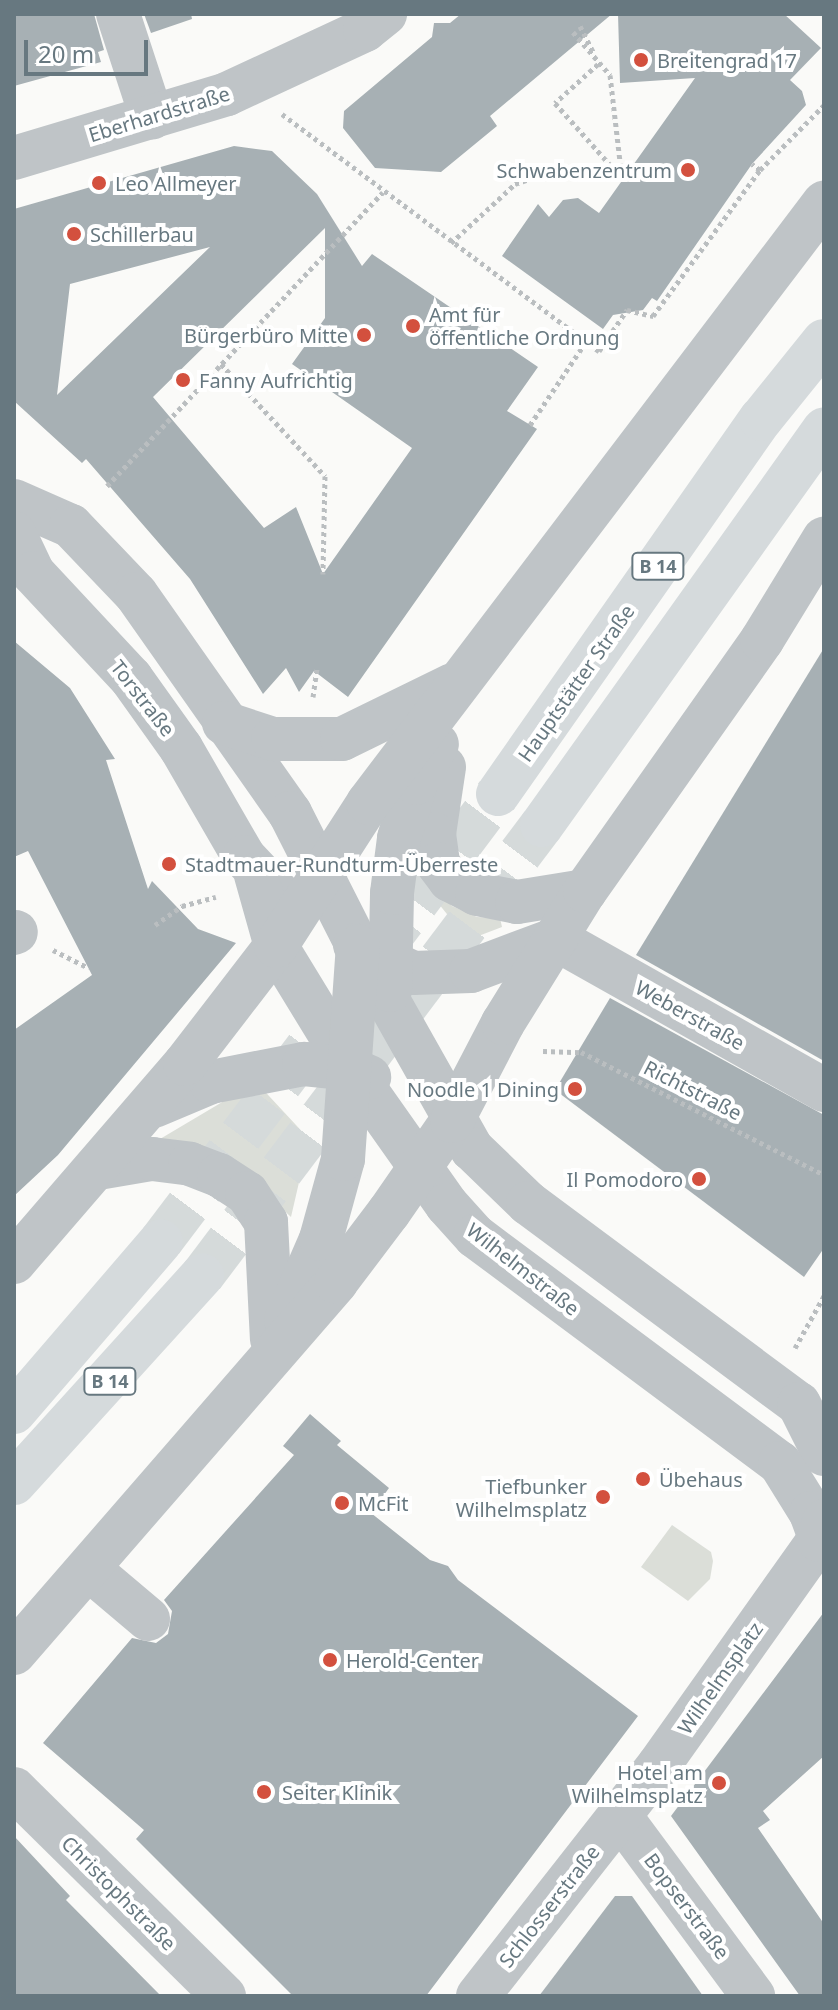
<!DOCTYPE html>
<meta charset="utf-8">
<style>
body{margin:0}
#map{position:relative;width:838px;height:2010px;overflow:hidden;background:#fafaf8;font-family:"Noto Sans",sans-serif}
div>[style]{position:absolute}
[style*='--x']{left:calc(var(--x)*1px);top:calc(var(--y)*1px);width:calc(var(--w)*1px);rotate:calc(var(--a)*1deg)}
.green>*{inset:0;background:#dbded8}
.building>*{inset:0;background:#a7b0b4}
.major-tunnel>*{height:44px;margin-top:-22px;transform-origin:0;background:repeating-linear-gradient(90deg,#d5dada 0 44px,transparent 0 66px)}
.path>*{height:5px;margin-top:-2.5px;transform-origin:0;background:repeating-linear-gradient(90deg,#babec0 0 4px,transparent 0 8px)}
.minor>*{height:44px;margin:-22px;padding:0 22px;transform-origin:22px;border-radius:22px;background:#bfc4c7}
.major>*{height:44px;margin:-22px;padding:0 22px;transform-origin:22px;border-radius:22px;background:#d5dadc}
.dots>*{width:22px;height:22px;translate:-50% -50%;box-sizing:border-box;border:4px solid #fff;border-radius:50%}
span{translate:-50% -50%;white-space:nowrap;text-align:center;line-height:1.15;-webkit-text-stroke:8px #fff;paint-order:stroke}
.shield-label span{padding:2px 6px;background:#fff;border:2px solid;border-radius:6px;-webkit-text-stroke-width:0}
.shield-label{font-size:18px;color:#677880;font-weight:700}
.poi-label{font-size:20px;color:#677880}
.left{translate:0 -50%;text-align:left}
.right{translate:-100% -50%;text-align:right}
.street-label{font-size:20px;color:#677880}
.frame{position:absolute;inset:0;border:16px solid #677880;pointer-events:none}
.scale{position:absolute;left:24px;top:40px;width:124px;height:36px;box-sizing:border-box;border:4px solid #677880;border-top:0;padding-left:10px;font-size:24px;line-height:28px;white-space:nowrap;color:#677880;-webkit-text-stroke:6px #fff;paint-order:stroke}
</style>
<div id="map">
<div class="green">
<i style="clip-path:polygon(426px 880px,452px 906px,477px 917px,500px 918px,502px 927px,468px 940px,421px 882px)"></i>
<i style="clip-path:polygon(256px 1082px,309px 1139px,291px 1217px,222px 1152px,160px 1139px)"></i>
<i style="clip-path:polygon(672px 1525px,711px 1552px,713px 1561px,710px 1579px,688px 1601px,641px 1567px)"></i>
</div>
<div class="building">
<i style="clip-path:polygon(14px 14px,94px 14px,104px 50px,98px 52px,101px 62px,14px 86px)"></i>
<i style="clip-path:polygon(144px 14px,191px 14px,192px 19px,151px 33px)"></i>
<i style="clip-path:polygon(461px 14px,612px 14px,490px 116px,497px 126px,441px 172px,375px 168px,343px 128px,344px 111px,432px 37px,434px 23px,450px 23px)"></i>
<i style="clip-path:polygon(618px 14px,784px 14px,821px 48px,790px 80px,802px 91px,806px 105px,752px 164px,657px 301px,652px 298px,643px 310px,613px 315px,603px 329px,502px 256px,538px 204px,549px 217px,563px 200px,578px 198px,599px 213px,695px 78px,620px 83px)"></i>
<i style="clip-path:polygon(evenodd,234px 146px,272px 151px,317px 194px,362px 266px,372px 254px,538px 367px,507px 411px,537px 429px,348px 697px,314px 671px,299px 692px,286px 668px,263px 694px,190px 579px,86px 459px,82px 463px,14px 401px,14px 209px,234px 146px,325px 228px,325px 318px,292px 364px,412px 448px,323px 574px,296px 507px,264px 528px,153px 397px,325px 228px,234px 146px,210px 247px,57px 395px,70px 284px,210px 247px)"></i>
<i style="clip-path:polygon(14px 641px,70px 688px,115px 759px,106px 760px,148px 889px,152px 881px,198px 929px,236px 943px,58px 1155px,14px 1196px,14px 1030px,92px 975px,28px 851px,14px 857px)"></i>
<i style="clip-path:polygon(824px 648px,824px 1061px,636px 955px)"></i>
<i style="clip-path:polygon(610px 998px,824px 1115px,824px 1248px,804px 1277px,555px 1090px)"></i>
<i style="clip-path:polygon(310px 1414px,341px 1441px,337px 1445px,389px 1488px,371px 1513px,430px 1560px,448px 1566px,458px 1580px,638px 1716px,426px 1996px,293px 1996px,136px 1839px,144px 1830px,43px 1743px,132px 1638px,156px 1643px,168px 1634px,172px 1611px,164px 1600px,294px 1455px,283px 1446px)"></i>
<i style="clip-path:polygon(824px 1612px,824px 1756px,763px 1811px,770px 1820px,758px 1828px,824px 1924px,824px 1996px,800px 1996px,671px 1816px)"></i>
<i style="clip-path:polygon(14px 1836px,70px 1896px,66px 1900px,161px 1996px,14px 1996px)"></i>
<i style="clip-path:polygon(615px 1896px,632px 1896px,703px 1996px,539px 1996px)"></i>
</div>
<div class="major-tunnel">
<i style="--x:377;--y:955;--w:201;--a:-53.1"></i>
<i style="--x:161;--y:1241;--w:246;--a:-52.9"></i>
<i style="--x:202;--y:1276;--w:565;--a:-52.99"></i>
</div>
<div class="path">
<i style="--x:580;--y:26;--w:29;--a:63"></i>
<i style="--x:573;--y:32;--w:57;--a:49.3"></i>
<i style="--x:610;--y:75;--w:104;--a:83.4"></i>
<i style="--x:598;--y:64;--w:58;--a:137.8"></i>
<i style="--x:555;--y:103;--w:99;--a:48.3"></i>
<i style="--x:282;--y:114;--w:396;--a:36.8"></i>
<i style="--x:599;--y:351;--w:50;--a:-55.7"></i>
<i style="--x:627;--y:310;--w:27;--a:13"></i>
<i style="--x:653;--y:316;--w:181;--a:-53.8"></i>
<i style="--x:760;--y:170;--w:10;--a:-143"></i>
<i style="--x:760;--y:170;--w:91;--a:-45.4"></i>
<i style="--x:451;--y:243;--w:87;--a:-42.7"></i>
<i style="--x:515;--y:184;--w:43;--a:-18.9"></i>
<i style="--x:556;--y:170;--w:66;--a:6.9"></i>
<i style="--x:221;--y:364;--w:153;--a:47.1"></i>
<i style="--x:325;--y:476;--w:98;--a:91.2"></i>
<i style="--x:530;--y:425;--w:99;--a:-56.1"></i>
<i style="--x:107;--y:486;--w:403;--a:-46.8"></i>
<i style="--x:313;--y:697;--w:28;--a:-82"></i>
<i style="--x:155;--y:925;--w:33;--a:-35"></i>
<i style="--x:182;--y:906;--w:35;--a:-15"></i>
<i style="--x:53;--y:950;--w:40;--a:26.6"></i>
<i style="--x:543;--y:1051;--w:38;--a:2"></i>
<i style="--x:581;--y:1052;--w:272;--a:26.8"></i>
<i style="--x:795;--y:1348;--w:60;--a:-60.9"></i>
</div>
<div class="minor">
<i style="--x:118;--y:14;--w:109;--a:71.9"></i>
<i style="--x:14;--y:158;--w:222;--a:-16.7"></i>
<i style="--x:227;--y:94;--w:152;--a:-24.9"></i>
<i style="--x:365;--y:30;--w:26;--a:-39"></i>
<i style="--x:14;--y:501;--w:62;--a:23.7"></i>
<i style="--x:71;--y:526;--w:94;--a:46.3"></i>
<i style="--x:136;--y:594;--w:268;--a:54.9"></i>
<i style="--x:290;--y:813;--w:150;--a:63.1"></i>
<i style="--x:358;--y:947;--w:232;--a:60.6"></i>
<i style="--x:472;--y:1149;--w:78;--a:44"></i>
<i style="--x:528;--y:1203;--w:337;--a:36.6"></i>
<i style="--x:799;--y:1404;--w:56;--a:63.4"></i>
<i style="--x:14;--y:533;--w:44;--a:64.6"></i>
<i style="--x:33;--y:573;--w:144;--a:47"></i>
<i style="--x:131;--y:678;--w:86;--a:54.5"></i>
<i style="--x:181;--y:748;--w:126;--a:60"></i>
<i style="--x:244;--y:857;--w:50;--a:46.6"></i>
<i style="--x:224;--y:723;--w:52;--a:18.1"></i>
<i style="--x:273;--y:739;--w:69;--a:0"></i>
<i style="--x:342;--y:739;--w:123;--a:-26.1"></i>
<i style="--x:444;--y:767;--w:68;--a:98.5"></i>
<i style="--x:434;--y:834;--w:30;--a:82"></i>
<i style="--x:438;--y:864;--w:20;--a:53"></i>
<i style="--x:450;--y:880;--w:30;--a:27"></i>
<i style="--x:477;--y:894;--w:41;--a:11.3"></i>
<i style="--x:517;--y:902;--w:69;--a:-9.2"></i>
<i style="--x:256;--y:875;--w:74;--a:74.3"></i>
<i style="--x:276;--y:946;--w:144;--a:58.6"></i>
<i style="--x:351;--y:1069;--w:166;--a:54.8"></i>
<i style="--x:447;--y:1205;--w:42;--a:47.9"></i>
<i style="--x:475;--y:1236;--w:380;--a:36.7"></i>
<i style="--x:780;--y:1463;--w:59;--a:58.2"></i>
<i style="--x:811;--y:1513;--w:37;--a:70"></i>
<i style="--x:14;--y:933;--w:2;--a:-27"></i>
<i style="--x:556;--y:939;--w:308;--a:29.4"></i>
<i style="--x:355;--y:945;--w:64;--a:25.8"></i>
<i style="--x:413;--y:973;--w:58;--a:-2"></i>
<i style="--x:471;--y:971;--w:91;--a:-20.6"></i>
<i style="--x:390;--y:990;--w:97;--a:-88.8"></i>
<i style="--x:392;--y:893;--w:55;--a:-82.7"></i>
<i style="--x:399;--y:838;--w:58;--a:-72.8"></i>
<i style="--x:416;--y:783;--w:44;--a:-61.7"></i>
<i style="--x:154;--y:1106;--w:62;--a:-22.8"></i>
<i style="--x:211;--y:1082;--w:95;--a:-11"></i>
<i style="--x:304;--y:1064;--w:47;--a:6.1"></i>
<i style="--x:351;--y:1069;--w:20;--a:24"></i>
<i style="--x:98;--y:1168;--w:55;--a:-9.5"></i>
<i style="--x:152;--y:1159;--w:38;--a:7"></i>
<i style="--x:190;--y:1164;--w:31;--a:21"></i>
<i style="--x:219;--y:1175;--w:33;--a:33"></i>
<i style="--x:247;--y:1193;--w:35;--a:57"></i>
<i style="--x:266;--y:1222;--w:117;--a:87.1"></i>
<i style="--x:14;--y:1262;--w:262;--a:-49.2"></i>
<i style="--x:185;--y:1064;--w:149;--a:-52.4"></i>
<i style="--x:276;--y:946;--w:170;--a:-57.2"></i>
<i style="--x:368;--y:803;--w:754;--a:-52.77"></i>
<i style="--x:286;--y:1320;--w:88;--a:-66.6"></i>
<i style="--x:321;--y:1239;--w:83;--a:-74.6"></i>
<i style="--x:343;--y:1159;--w:213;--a:-86"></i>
<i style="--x:90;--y:1570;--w:76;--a:40.2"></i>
<i style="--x:14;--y:1653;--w:491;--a:-49"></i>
<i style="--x:336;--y:1282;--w:88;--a:-52.9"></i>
<i style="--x:389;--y:1212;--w:111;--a:-55.3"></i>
<i style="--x:452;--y:1121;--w:110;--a:-62.5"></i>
<i style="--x:503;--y:1023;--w:155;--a:-58.2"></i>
<i style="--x:585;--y:891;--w:307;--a:-54.8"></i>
<i style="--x:762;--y:640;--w:119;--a:-58.5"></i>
<i style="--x:14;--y:1789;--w:295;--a:44.6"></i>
<i style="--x:620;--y:1816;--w:224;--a:53.5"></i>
<i style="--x:478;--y:1996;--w:293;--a:-51.9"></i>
<i style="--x:659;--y:1765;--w:276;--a:-54.6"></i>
<i style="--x:819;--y:1540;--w:20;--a:-75"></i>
</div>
<div class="major">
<i style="--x:498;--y:794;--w:458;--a:-55"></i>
<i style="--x:761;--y:419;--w:100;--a:-51.1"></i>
<i style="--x:542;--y:825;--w:486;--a:-54.5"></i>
<i style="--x:14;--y:1412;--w:225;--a:-49.3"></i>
<i style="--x:14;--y:1483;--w:280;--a:-47.8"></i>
</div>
<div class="dots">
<i style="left:641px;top:60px;background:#d3503e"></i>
<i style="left:688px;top:170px;background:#d3503e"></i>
<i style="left:99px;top:183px;background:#d3503e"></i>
<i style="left:74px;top:234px;background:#d3503e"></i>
<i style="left:413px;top:326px;background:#d3503e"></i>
<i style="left:364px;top:335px;background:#d3503e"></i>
<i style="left:183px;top:380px;background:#d3503e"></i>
<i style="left:169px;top:864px;background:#d3503e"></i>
<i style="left:575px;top:1089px;background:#d3503e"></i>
<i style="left:699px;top:1179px;background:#d3503e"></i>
<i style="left:643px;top:1479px;background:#d3503e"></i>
<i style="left:603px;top:1497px;background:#d3503e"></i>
<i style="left:342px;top:1503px;background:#d3503e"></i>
<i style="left:330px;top:1660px;background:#d3503e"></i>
<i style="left:719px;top:1783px;background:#d3503e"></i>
<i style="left:264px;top:1792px;background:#d3503e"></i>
</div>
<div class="shield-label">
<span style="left:658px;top:566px">B 14</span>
<span style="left:110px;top:1381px">B 14</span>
</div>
<div class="poi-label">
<span class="left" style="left:657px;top:60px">Breitengrad 17</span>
<span class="right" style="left:672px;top:170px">Schwabenzentrum</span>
<span class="left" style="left:115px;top:183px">Leo Allmeyer</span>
<span class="left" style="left:90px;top:234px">Schillerbau</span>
<span class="left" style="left:429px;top:326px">Amt für<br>öffentliche Ordnung</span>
<span class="right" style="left:348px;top:335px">Bürgerbüro Mitte</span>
<span class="left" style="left:199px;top:380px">Fanny Aufrichtig</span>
<span class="left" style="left:185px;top:864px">Stadtmauer-Rundturm-Überreste</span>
<span class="right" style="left:559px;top:1089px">Noodle 1 Dining</span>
<span class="right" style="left:683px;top:1179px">Il Pomodoro</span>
<span class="left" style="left:659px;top:1479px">Übehaus</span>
<span class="right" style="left:587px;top:1498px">Tiefbunker<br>Wilhelmsplatz</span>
<span class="left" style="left:358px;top:1503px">McFit</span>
<span class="left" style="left:346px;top:1660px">Herold-Center</span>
<span class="right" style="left:703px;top:1784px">Hotel am<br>Wilhelmsplatz</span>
<span class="left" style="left:282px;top:1792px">Seiter Klinik</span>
</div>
<div class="street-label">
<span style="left:159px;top:114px;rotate:-17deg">Eberhardstraße</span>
<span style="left:576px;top:683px;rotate:-55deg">Hauptstätter Straße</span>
<span style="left:143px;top:698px;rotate:52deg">Torstraße</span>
<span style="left:690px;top:1015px;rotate:29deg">Weberstraße</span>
<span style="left:693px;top:1090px;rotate:27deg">Richtstraße</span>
<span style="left:523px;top:1269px;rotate:38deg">Wilhelmstraße</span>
<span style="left:720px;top:1678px;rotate:-55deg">Wilhelmsplatz</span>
<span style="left:119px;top:1893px;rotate:45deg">Christophstraße</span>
<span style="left:549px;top:1906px;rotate:-52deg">Schlosserstraße</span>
<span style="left:687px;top:1906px;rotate:53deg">Bopserstraße</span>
</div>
<div class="frame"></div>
<div class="scale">20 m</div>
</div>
